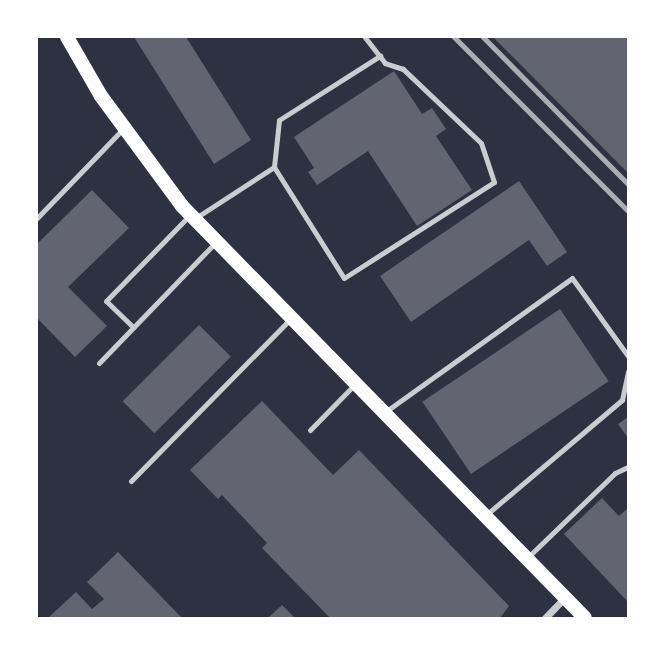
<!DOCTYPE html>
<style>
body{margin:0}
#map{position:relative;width:665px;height:655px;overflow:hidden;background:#2d3142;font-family:"Noto Sans",sans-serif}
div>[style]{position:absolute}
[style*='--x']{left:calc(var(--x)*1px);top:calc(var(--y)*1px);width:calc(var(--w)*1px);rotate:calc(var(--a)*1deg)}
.building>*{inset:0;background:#626471;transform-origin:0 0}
.service>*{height:5px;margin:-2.5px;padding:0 2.5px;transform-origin:2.5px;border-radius:2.5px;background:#caccd0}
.minor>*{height:7px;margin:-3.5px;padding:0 3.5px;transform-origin:3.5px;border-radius:3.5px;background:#caccd0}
.secondary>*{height:14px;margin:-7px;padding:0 7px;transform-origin:7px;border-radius:7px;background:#fff}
.rail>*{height:5px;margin:-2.5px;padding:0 2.5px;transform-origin:2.5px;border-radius:2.5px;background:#abadb3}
span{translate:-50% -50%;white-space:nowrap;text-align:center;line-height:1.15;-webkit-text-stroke:7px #fff;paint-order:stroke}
.frame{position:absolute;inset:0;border:38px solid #fff;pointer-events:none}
</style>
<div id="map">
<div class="building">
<i style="clip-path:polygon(134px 37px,186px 37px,251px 140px,214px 164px)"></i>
<i style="clip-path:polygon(493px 37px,628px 37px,628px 173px)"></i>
<i style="clip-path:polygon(394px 71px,422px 114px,432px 108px,446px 129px,436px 136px,472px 190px,417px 226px,368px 151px,317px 185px,308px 172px,314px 168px,294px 137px)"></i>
<i style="clip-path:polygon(519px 181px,567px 252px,547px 266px,529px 240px,411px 322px,380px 276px)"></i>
<i style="clip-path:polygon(92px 190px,129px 228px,68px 287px,107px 326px,75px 357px,37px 318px,37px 244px)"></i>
<i style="left:560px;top:309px;width:87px;height:166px;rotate:56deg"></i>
<i style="left:199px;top:325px;width:45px;height:108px;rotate:45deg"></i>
<i style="clip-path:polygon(262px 401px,333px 475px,359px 450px,509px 606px,500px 618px,330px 618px,262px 548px,267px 543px,222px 495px,218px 499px,190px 470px)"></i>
<i style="clip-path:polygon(628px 417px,628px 438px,618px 424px)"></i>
<i style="clip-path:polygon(602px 498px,619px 516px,628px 508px,628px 602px,564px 534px)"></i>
<i style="clip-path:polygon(118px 552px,182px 618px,48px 618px,76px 592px,92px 609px,104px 599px,87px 582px)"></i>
<i style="clip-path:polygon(282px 605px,295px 618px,268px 618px)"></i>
</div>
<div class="service">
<i style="--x:274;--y:167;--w:47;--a:-83.9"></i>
<i style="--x:279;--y:120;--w:120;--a:-32.4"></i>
<i style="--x:197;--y:217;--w:92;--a:-33"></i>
<i style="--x:274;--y:167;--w:131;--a:57.8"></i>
<i style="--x:344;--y:278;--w:178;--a:-32.6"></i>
<i style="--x:494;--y:182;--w:41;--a:-108.4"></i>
<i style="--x:481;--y:143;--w:108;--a:-136.5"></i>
<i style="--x:403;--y:69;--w:19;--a:-162"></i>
<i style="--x:385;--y:63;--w:33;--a:-128"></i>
<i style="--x:37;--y:218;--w:125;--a:-46"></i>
<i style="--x:133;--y:327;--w:37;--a:-136"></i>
<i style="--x:106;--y:301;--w:120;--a:-45.7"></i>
<i style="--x:99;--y:363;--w:168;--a:-46"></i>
<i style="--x:385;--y:412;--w:230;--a:-35.6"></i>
<i style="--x:572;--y:278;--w:96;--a:54.3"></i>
<i style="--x:310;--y:430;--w:63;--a:-45.6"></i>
<i style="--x:131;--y:481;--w:228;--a:-45.5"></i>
<i style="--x:487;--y:514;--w:177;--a:-40.2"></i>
<i style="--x:622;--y:400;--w:29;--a:-78"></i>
<i style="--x:527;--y:558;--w:122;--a:-44"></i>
<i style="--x:615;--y:473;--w:14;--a:-25"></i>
</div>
<div class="minor">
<i style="--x:545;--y:618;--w:29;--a:-46"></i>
</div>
<div class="secondary">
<i style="--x:67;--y:37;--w:68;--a:60"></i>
<i style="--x:101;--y:96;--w:137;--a:53.6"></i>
<i style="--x:182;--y:206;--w:576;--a:45.63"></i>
</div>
<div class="rail">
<i style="--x:454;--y:37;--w:246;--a:45"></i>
<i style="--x:483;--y:37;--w:206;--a:45.4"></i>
</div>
<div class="frame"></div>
</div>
